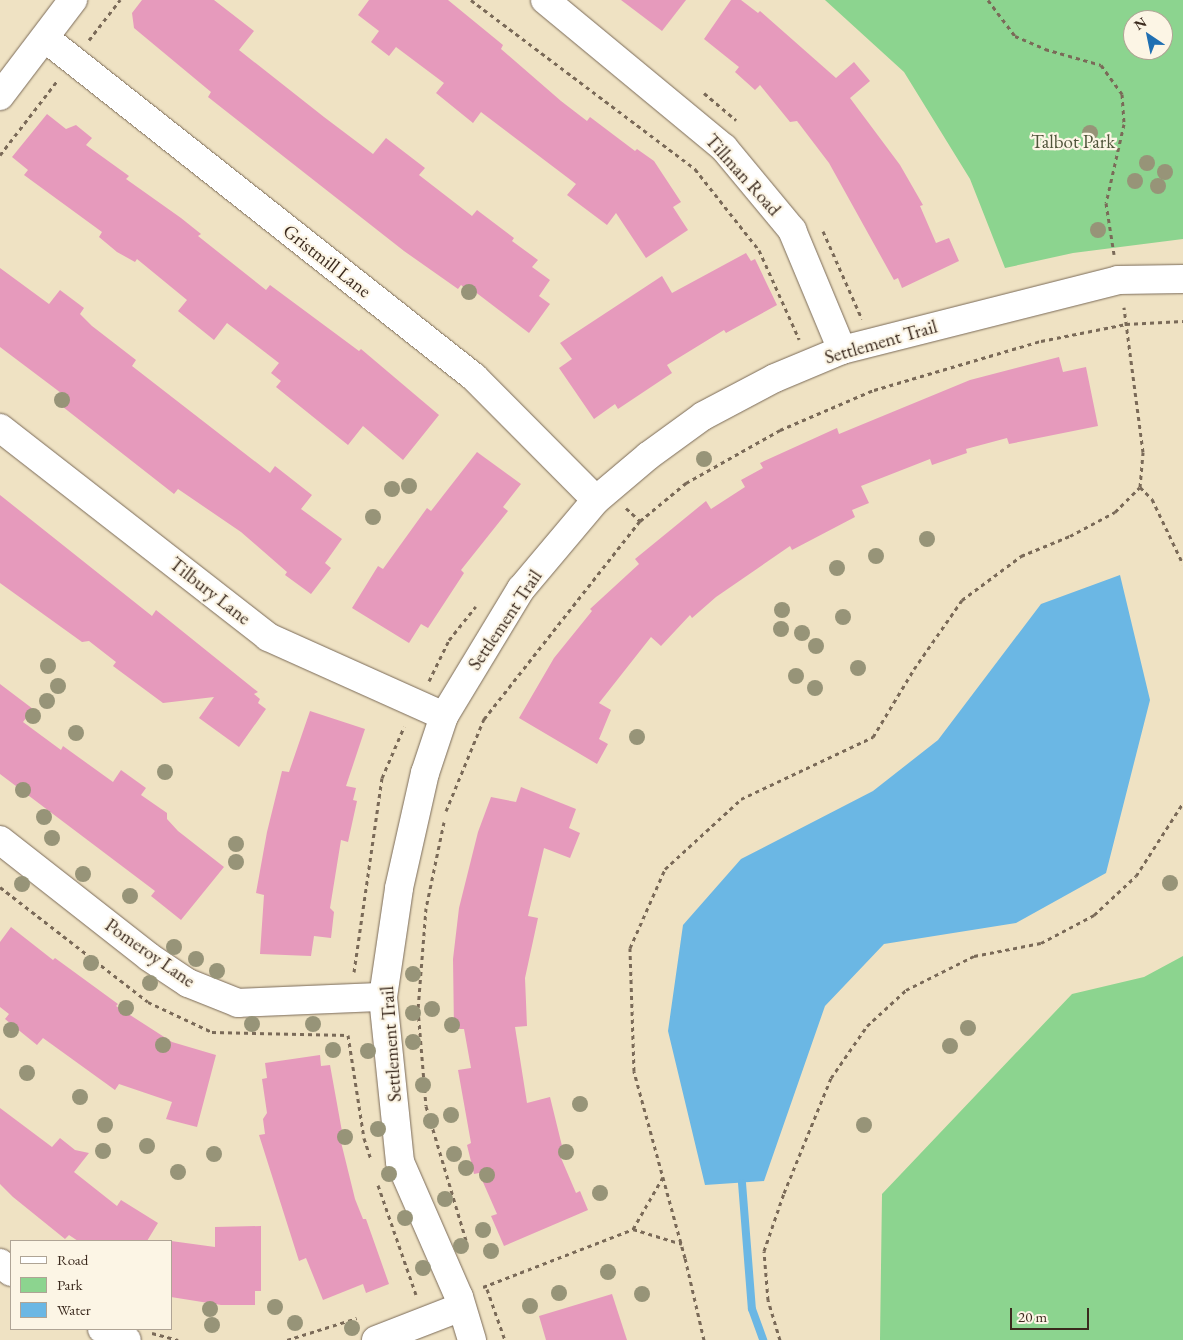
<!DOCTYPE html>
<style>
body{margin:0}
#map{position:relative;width:1183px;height:1340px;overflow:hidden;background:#efe2c3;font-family:"EB Garamond",serif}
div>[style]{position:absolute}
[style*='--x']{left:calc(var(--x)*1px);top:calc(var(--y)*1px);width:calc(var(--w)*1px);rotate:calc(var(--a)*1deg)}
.green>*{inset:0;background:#8cd48f}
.water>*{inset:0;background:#6bb7e4}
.stream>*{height:8px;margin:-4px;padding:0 4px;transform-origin:4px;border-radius:4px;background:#6bb7e4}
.building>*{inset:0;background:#e69abc}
.path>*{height:3px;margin-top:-1.5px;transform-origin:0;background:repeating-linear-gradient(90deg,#7a6a58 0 4px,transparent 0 8px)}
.roads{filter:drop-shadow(0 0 1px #7a6a58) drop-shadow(0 0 1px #7a6a58)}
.minor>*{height:28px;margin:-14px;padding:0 14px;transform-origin:14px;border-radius:14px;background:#fff}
.trees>*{width:16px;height:16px;margin:-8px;border-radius:50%;background:#979478}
span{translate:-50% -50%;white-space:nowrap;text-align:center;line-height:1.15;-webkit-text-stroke:4.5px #fcf5e5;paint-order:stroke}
.park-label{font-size:19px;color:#4f543a}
.street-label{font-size:19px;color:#3b2a1e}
.legend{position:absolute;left:10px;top:1240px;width:162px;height:90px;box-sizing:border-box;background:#fcf5e5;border:1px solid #afa495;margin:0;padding:6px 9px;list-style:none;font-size:15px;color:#3b2a1e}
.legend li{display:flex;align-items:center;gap:10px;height:25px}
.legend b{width:25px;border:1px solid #afa495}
.north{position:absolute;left:1123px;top:10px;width:50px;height:50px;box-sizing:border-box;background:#fcf5e5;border:1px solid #afa495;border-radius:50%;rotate:326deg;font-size:14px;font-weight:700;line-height:20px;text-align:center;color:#3b2a1e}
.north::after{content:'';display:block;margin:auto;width:18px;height:22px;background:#1f6fb2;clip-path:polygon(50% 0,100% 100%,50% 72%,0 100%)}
.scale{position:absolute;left:1010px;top:1308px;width:79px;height:22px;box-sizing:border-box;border:2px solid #3b2a1e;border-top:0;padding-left:6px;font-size:15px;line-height:18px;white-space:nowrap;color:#3b2a1e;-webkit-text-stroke:4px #fcf5e5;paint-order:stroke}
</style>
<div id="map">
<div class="green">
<i style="clip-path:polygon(evenodd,825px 0,1183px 0,1183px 239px,1073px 253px,1005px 268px,970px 179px,904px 72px,825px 0,1133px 20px,1163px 20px,1163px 50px,1133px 50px,1133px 20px)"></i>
<i style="clip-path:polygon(1183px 956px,1183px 1340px,880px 1340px,882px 1194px,1072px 994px,1144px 977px)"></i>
</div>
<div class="water">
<i style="clip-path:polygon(1120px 575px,1150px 700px,1106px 873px,1016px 923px,884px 944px,825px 1006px,764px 1181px,705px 1185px,668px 1031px,683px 925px,741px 859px,873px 791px,938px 740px,1041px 604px)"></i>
</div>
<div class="stream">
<i style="--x:742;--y:1183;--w:126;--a:85.5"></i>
<i style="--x:752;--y:1309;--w:33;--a:70"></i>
</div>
<div class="building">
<i style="clip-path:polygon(142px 0,214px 0,254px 31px,239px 50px,324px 117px,373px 154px,386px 138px,425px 168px,419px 175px,472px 216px,477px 210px,514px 238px,512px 241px,538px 260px,532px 267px,550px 280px,539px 296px,550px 304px,529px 333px,474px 291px,473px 294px,461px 285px,458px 289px,404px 251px,208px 97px,211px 92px,134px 28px,132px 13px)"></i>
<i style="clip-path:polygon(369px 0,448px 0,503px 45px,501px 49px,561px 101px,587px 121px,590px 117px,635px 151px,637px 149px,654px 161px,681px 202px,673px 207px,688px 230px,646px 258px,616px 213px,607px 225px,567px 195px,576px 184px,481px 112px,473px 123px,436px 93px,444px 83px,396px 47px,389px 56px,371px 42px,379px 31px,358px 15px)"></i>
<i style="clip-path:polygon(621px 0,686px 0,662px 31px)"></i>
<i style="clip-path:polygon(731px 0,741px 0,758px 13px,760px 11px,836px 78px,854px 62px,870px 81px,850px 98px,900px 165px,923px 205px,920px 206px,936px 243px,949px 238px,959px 261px,902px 288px,898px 278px,894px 280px,829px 163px,797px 121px,790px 122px,760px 85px,755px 90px,735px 72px,739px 67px,704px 39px)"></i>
<i style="clip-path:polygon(47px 114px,66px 129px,76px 125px,92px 138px,86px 145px,129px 176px,126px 179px,181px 218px,201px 234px,198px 236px,266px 290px,270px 285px,359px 351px,361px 349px,439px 415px,403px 460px,363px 426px,348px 445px,276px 387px,281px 381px,271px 373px,279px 363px,227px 323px,214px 340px,178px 311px,187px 300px,137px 259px,135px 262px,117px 252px,99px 237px,102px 232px,24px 175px,28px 170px,12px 157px)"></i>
<i style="clip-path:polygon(746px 253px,751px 261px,755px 259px,777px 305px,726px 333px,724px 330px,667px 365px,672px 373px,618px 409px,615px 404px,594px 419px,559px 368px,572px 359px,560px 343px,662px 276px,672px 293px)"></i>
<i style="clip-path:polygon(0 268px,49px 304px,60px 290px,84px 308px,80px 314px,92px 326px,136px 360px,132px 366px,270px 473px,275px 466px,312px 495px,301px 509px,342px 539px,325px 563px,331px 568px,311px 594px,285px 575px,287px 572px,241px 532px,178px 489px,174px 494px,63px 407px,69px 399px,0 347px)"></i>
<i style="clip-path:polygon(1059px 357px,1063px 372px,1086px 367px,1098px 426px,1009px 444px,1007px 438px,966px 449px,967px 453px,932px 465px,930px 459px,861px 486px,869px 503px,852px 510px,855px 517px,792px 550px,790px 546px,716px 597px,692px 618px,690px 615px,661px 646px,651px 637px,599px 703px,611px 710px,599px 739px,608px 744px,597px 764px,519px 718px,554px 658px,592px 611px,590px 609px,639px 564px,635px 559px,706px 501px,711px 509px,745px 487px,741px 480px,763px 468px,760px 463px,837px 428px,839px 434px,970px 380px)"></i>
<i style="clip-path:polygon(477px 452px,521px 484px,503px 507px,508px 511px,461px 570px,464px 573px,428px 628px,421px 624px,409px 643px,352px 608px,378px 566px,383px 569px,427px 508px,431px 511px)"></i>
<i style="clip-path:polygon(0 495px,152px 616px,156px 610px,258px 692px,254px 694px,260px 699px,258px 703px,266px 709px,239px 747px,199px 718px,214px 697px,163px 703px,113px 666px,116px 662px,89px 641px,82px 642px,0 583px)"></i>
<i style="clip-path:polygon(0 684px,33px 709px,23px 722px,61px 750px,63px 746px,113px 782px,121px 770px,146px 788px,141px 795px,167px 813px,167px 819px,178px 831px,224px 867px,181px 920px,151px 896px,155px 891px,0 774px)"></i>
<i style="clip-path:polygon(310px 711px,365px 729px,346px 786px,356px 788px,353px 800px,357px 801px,348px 842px,341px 840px,330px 908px,334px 912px,331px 938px,314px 936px,311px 956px,260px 954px,264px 895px,256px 893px,267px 832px,282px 771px,289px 772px)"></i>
<i style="clip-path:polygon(521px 787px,576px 809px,569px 828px,580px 833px,570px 858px,544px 848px,528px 916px,538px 918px,525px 978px,527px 1026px,515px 1027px,527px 1103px,550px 1097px,563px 1150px,558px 1151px,576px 1193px,580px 1191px,588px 1210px,504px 1246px,491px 1216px,497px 1214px,479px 1173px,474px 1174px,467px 1145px,471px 1143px,458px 1070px,471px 1068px,464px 1029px,454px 1029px,453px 959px,459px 908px,478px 832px,491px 797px,516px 802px)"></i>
<i style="clip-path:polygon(11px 927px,53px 960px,55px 958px,118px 1004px,116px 1006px,172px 1042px,216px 1055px,197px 1127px,166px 1119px,172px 1102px,119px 1084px,115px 1090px,43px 1038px,37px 1045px,5px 1019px,9px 1014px,0 1007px,0 942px)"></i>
<i style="clip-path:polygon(320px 1055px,321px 1066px,330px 1065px,343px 1137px,340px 1138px,355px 1199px,363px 1219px,366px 1219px,389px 1284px,366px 1293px,363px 1284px,323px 1300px,306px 1258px,299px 1261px,259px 1135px,265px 1134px,263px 1119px,267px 1113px,262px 1079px,267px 1078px,265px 1063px)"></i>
<i style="clip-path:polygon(0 1108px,52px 1147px,60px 1138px,75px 1150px,89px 1153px,74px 1172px,117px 1206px,121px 1200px,158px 1223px,147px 1241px,78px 1241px,69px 1235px,65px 1239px,13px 1197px,0 1184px)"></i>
<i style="clip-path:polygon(261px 1226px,261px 1291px,255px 1291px,255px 1305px,221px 1305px,171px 1297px,171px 1241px,215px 1247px,215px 1227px)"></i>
<i style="clip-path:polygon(612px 1294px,627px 1340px,546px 1340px,539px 1316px)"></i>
</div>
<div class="path">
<i style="--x:471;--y:0;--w:281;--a:37"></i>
<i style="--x:695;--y:169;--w:103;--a:51.7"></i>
<i style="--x:759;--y:250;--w:98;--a:65.8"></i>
<i style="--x:988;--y:0;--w:45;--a:53.1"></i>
<i style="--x:1015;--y:36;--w:33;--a:23"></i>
<i style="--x:1045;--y:49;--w:58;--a:15.9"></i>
<i style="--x:1101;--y:65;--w:36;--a:54"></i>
<i style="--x:1122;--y:94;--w:30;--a:86"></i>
<i style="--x:1124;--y:124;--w:81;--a:102.8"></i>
<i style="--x:1106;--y:203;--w:52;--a:81.1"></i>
<i style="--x:89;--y:40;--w:51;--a:-52.2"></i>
<i style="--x:704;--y:93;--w:42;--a:40.2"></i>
<i style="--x:0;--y:155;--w:93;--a:-52.4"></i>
<i style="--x:823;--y:231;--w:96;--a:66.1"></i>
<i style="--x:1140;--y:487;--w:17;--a:45"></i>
<i style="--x:1152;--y:499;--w:72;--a:64.5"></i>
<i style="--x:626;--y:508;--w:19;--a:43"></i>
<i style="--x:429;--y:681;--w:46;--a:-64"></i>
<i style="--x:449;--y:640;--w:43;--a:-51.5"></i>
<i style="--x:446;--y:811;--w:100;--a:-67.6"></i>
<i style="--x:484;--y:719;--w:252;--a:-51.8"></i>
<i style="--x:640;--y:521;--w:60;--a:-39.6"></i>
<i style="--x:686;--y:483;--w:108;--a:-29.4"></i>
<i style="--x:780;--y:430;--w:102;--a:-23.1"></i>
<i style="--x:874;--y:390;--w:174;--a:-16.4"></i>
<i style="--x:1041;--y:341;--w:87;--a:-11.3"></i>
<i style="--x:1126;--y:324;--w:57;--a:-3"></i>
<i style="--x:444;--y:822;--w:88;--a:101.8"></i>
<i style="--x:426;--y:908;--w:101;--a:94.5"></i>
<i style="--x:418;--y:1009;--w:97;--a:85.3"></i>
<i style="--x:426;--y:1106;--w:140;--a:73.4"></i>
<i style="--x:0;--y:887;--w:187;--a:37.8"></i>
<i style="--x:148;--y:1002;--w:71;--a:25.1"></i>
<i style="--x:212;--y:1032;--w:136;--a:1.3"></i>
<i style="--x:348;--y:1035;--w:104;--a:81.2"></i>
<i style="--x:364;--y:1138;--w:23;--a:72"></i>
<i style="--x:354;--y:972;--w:196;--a:-81.8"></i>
<i style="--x:382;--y:778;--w:56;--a:-66.7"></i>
<i style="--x:378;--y:1185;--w:116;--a:70.9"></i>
<i style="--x:633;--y:1229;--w:51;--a:17"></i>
<i style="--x:483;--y:1287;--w:161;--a:-21.1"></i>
<i style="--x:633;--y:1229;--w:60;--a:-60"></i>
<i style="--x:487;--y:1289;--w:54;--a:70.6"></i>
<i style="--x:152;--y:1333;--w:27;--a:15"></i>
<i style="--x:287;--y:1340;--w:73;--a:-17.4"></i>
<i style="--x:704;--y:1340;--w:84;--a:-103"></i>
<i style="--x:685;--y:1258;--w:194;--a:-105.3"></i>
<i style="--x:634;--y:1071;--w:123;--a:-91.9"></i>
<i style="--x:630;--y:948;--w:86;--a:-66.1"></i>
<i style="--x:665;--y:869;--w:103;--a:-42.6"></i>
<i style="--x:741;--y:799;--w:146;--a:-25.2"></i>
<i style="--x:873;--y:737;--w:79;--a:-58.9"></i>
<i style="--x:914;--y:669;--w:84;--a:-55.2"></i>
<i style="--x:962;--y:600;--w:74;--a:-36.7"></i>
<i style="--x:1021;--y:556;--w:53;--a:-22.2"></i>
<i style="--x:1070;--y:536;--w:51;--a:-28.1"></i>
<i style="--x:1115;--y:512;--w:35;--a:-45"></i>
<i style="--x:1140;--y:487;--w:35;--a:-85"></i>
<i style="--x:1143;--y:452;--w:146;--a:-97.5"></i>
<i style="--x:780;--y:1340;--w:42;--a:-106.7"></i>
<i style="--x:768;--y:1300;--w:49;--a:-94.7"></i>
<i style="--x:764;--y:1251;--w:61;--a:-71"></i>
<i style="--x:784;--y:1193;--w:124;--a:-67.8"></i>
<i style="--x:831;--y:1078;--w:63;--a:-55.3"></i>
<i style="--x:867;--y:1026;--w:53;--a:-42.7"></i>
<i style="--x:906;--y:990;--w:76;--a:-26.6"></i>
<i style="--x:974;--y:956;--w:68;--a:-11"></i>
<i style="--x:1041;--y:943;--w:60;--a:-27.8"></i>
<i style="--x:1094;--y:915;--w:57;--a:-42.9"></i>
<i style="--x:1136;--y:876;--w:87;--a:-57.2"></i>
</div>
<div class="roads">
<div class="minor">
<i style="--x:545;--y:0;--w:232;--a:39.6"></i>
<i style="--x:724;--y:148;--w:107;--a:50.3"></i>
<i style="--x:792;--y:230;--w:130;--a:67.4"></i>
<i style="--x:45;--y:38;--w:547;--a:38.32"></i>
<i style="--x:474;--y:377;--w:173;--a:45.2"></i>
<i style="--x:0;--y:96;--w:121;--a:-52.8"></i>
<i style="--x:0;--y:428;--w:340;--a:37.9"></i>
<i style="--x:268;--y:637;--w:193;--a:24.2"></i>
<i style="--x:0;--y:840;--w:189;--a:38.1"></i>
<i style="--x:149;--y:957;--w:47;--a:33.7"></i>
<i style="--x:188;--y:983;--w:54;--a:21.8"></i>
<i style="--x:238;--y:1003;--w:145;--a:-2.4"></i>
<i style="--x:0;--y:1263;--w:14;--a:39"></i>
<i style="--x:102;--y:1329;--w:27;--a:24"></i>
<i style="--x:376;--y:1340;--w:91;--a:-21.2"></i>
<i style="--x:472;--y:1340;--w:45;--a:-106.8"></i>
<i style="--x:459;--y:1297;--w:147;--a:-113.6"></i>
<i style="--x:400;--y:1162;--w:166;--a:-95.9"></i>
<i style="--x:383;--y:997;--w:110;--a:-81.6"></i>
<i style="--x:399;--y:888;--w:118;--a:-77.3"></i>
<i style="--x:425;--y:773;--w:60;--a:-71.6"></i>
<i style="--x:444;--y:716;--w:149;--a:-58.8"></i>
<i style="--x:521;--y:589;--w:116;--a:-49.9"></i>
<i style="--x:596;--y:500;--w:68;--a:-40.2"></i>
<i style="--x:648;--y:456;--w:68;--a:-36"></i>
<i style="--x:703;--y:416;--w:81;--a:-27.8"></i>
<i style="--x:775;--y:378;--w:73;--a:-22.7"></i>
<i style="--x:842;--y:350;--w:285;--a:-14.2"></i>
<i style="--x:1118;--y:280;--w:65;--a:-0.9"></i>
</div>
</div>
<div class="trees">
<i style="left:1090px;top:133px"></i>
<i style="left:1147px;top:163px"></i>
<i style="left:1165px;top:172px"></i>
<i style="left:1135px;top:181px"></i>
<i style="left:1158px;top:186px"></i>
<i style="left:1098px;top:230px"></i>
<i style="left:469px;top:292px"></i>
<i style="left:62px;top:400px"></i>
<i style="left:704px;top:459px"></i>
<i style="left:409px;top:486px"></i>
<i style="left:392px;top:489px"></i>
<i style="left:373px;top:517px"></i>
<i style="left:927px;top:539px"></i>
<i style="left:876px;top:556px"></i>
<i style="left:837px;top:568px"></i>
<i style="left:782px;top:610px"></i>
<i style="left:843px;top:617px"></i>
<i style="left:781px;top:629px"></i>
<i style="left:802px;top:633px"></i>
<i style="left:816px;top:646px"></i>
<i style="left:48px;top:666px"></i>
<i style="left:858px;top:668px"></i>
<i style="left:796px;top:676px"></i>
<i style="left:58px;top:686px"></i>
<i style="left:815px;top:688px"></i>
<i style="left:47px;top:701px"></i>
<i style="left:33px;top:716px"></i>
<i style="left:76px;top:733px"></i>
<i style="left:637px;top:737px"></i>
<i style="left:165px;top:772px"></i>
<i style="left:23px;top:790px"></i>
<i style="left:44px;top:817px"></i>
<i style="left:52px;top:838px"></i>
<i style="left:236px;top:844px"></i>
<i style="left:236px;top:862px"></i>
<i style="left:83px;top:874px"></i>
<i style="left:1170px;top:883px"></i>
<i style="left:22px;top:884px"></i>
<i style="left:130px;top:896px"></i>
<i style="left:174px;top:947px"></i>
<i style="left:196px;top:959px"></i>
<i style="left:91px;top:963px"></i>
<i style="left:217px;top:971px"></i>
<i style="left:413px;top:974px"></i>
<i style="left:150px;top:983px"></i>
<i style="left:126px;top:1008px"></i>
<i style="left:432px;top:1009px"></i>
<i style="left:413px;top:1013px"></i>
<i style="left:252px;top:1024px"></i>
<i style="left:313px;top:1024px"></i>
<i style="left:452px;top:1025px"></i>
<i style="left:968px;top:1028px"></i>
<i style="left:11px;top:1030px"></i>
<i style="left:413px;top:1042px"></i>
<i style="left:163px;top:1045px"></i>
<i style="left:950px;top:1046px"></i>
<i style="left:333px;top:1050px"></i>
<i style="left:368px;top:1051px"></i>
<i style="left:27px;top:1073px"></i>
<i style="left:423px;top:1085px"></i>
<i style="left:80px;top:1097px"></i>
<i style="left:580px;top:1104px"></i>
<i style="left:451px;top:1115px"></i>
<i style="left:431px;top:1121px"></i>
<i style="left:105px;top:1125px"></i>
<i style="left:864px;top:1125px"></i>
<i style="left:378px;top:1129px"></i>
<i style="left:345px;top:1137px"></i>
<i style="left:147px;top:1146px"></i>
<i style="left:103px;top:1151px"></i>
<i style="left:566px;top:1152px"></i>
<i style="left:214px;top:1154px"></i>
<i style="left:454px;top:1154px"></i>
<i style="left:466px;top:1168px"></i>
<i style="left:178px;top:1172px"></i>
<i style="left:389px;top:1174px"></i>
<i style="left:487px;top:1175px"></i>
<i style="left:600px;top:1193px"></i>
<i style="left:445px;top:1199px"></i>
<i style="left:405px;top:1218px"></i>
<i style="left:483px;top:1230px"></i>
<i style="left:461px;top:1246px"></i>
<i style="left:491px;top:1251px"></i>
<i style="left:423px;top:1268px"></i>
<i style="left:608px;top:1272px"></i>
<i style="left:559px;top:1293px"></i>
<i style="left:642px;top:1294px"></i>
<i style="left:530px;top:1306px"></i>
<i style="left:275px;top:1307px"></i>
<i style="left:210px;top:1309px"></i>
<i style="left:295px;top:1323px"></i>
<i style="left:212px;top:1325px"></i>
<i style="left:352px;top:1328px"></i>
</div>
<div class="park-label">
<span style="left:1073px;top:142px">Talbot Park</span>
</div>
<div class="street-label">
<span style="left:743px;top:175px;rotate:48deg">Tillman Road</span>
<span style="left:327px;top:261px;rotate:38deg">Gristmill Lane</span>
<span style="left:881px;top:342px;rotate:-16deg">Settlement Trail</span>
<span style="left:210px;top:591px;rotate:38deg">Tilbury Lane</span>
<span style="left:505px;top:620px;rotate:-56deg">Settlement Trail</span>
<span style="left:150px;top:953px;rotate:35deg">Pomeroy Lane</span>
<span style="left:391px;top:1044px;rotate:-94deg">Settlement Trail</span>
</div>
<ul class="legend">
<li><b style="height:6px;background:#fff"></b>Road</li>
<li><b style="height:14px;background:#8cd48f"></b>Park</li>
<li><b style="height:14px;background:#6bb7e4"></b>Water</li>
</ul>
<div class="north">N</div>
<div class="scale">20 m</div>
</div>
